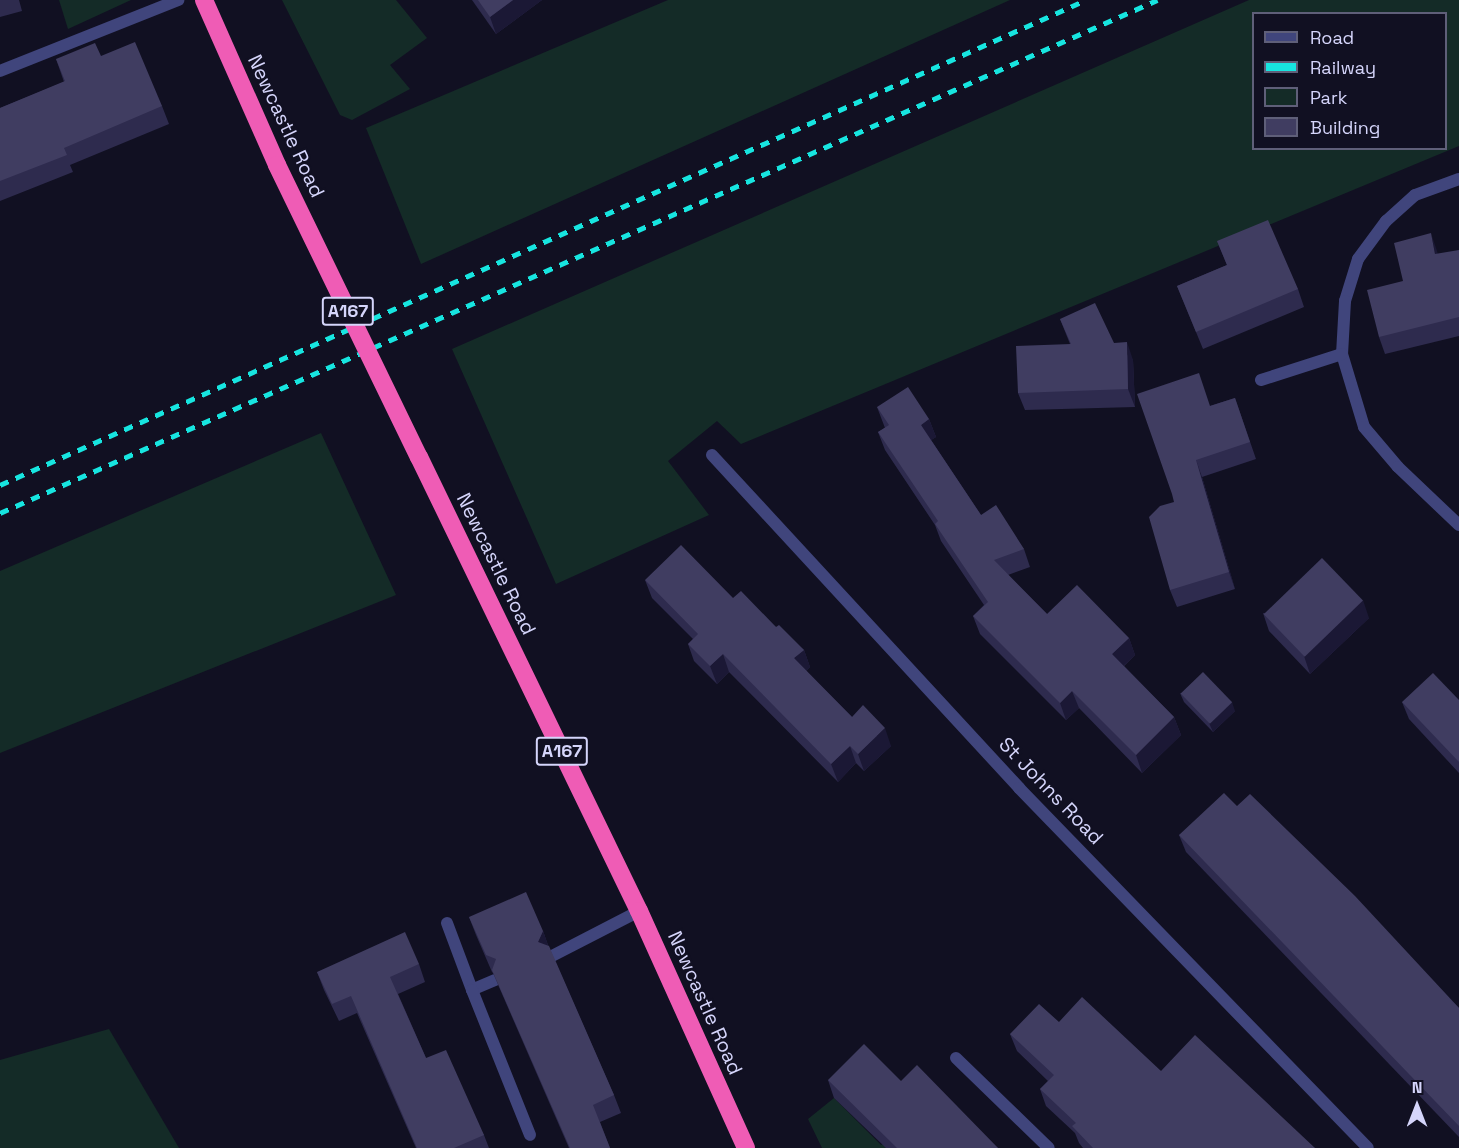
<!DOCTYPE html>
<style>
body{margin:0}
#map{position:relative;width:1459px;height:1148px;overflow:hidden;background:#111022;font-family:"Space Grotesk",sans-serif}
div>[style]{position:absolute}
[style*='--x']{left:calc(var(--x)*1px);top:calc(var(--y)*1px);width:calc(var(--w)*1px);rotate:calc(var(--a)*1deg)}
.green>*{inset:0;background:#142b27}
.lane>*{height:12px;margin:-6px;padding:0 6px;transform-origin:6px;border-radius:6px;background:#40457c}
.street>*{height:12px;margin:-6px;padding:0 6px;transform-origin:6px;border-radius:6px;background:#40457c}
.highway>*{height:18px;margin:-9px;padding:0 9px;transform-origin:9px;border-radius:9px;background:#ef5cb5}
.rail>*{height:4.5px;margin-top:-2.25px;transform-origin:0;background:repeating-linear-gradient(90deg,#17e5e0 0 9px,transparent 0 17px)}
.highway-bridge>*{height:18px;margin:-9px;padding:0 9px;transform-origin:9px;border-radius:9px;background:#ef5cb5}
.wall>*{inset:0;background:#2e2b4e}
.shaded-wall>*{inset:0;background:#1b1835}
.building>*{inset:0;background:#403d61;transform-origin:0 0}
span{translate:-50% -50%;white-space:nowrap;text-align:center;line-height:1.15;-webkit-text-stroke:4.5px #111022;paint-order:stroke}
.shield-label span{padding:2px 4px;background:#111022;border:2px solid;border-radius:4px;-webkit-text-stroke-width:0}
.shield-label{font-size:18px;color:#d5d5fb;font-weight:700}
.street-label{font-size:20px;color:#d5d5fb}
.legend{position:absolute;left:1252px;top:12px;width:195px;height:138px;box-sizing:border-box;background:#111022;border:2px solid #5f5f79;margin:0;padding:8px 10px;list-style:none;font-size:18px;color:#d5d5fb}
.legend li{display:flex;align-items:center;gap:12px;height:30px}
.legend b{width:30px;border:2px solid #5f5f79}
.north{position:absolute;left:1387px;top:1076px;width:60px;height:60px;-webkit-text-stroke:4px #111022;paint-order:stroke;rotate:0deg;font-size:16px;font-weight:700;line-height:24px;text-align:center;color:#d5d5fb}
.north::after{content:'';display:block;margin:auto;width:21px;height:27px;background:#d5d5fb;clip-path:polygon(50% 0,100% 100%,50% 72%,0 100%)}
</style>
<div id="map">
<div class="green">
<i style="clip-path:polygon(59px 0,131px 0,68px 29px)"></i>
<i style="clip-path:polygon(282px 0,396px 0,427px 38px,390px 65px,410px 89px,352px 120px,340px 115px)"></i>
<i style="clip-path:polygon(668px 0,1010px 0,421px 264px,366px 128px)"></i>
<i style="clip-path:polygon(evenodd,1249px 0,1459px 0,1459px 146px,741px 444px,717px 421px,668px 461px,709px 515px,556px 584px,452px 349px,1249px 0,1254px 14px,1446px 14px,1446px 148px,1254px 148px,1254px 14px)"></i>
<i style="clip-path:polygon(321px 433px,396px 595px,0 753px,0 571px)"></i>
<i style="clip-path:polygon(109px 1029px,179px 1148px,0 1148px,0 1060px)"></i>
<i style="clip-path:polygon(834px 1098px,881px 1145px,884px 1143px,889px 1148px,822px 1148px,808px 1119px)"></i>
</div>
<div class="lane">
<i style="--x:956;--y:1058;--w:129;--a:44.1"></i>
</div>
<div class="street">
<i style="--x:0;--y:71;--w:192;--a:-21.7"></i>
<i style="--x:1459;--y:179;--w:47;--a:160"></i>
<i style="--x:1415;--y:195;--w:39;--a:138"></i>
<i style="--x:1386;--y:221;--w:47;--a:126.4"></i>
<i style="--x:1358;--y:259;--w:44;--a:107.2"></i>
<i style="--x:1345;--y:301;--w:53;--a:93.2"></i>
<i style="--x:1342;--y:354;--w:76;--a:73.2"></i>
<i style="--x:1364;--y:427;--w:52;--a:49.6"></i>
<i style="--x:1398;--y:467;--w:84;--a:43.6"></i>
<i style="--x:1261;--y:380;--w:85;--a:-17.8"></i>
<i style="--x:712;--y:455;--w:453;--a:47.3"></i>
<i style="--x:1019;--y:788;--w:501;--a:45.89"></i>
<i style="--x:447;--y:923;--w:72;--a:69.5"></i>
<i style="--x:552;--y:956;--w:98;--a:-27.3"></i>
<i style="--x:495;--y:980;--w:25;--a:157"></i>
<i style="--x:472;--y:990;--w:156;--a:68.2"></i>
</div>
<div class="highway">
<i style="--x:204;--y:0;--w:180;--a:66.1"></i>
<i style="--x:419;--y:457;--w:504;--a:64.15"></i>
<i style="--x:639;--y:911;--w:260;--a:65.7"></i>
</div>
<div class="rail">
<i style="--x:0;--y:485;--w:1189;--a:-24.07"></i>
<i style="--x:0;--y:513;--w:1266;--a:-23.91"></i>
</div>
<div class="highway-bridge">
<i style="--x:277;--y:165;--w:325;--a:64.1"></i>
</div>
<div class="wall">
<i style="clip-path:polygon(0 0,19px 0,22px 11px,0 17px)"></i>
<i style="clip-path:polygon(472px 0,542px 0,496px 34px)"></i>
<i style="clip-path:polygon(101px 56px,162px 106px,169px 124px,70px 165px,73px 172px,0 201px,0 108px,64px 82px,56px 59px)"></i>
<i style="clip-path:polygon(1217px 241px,1298px 289px,1304px 307px,1203px 349px,1177px 286px,1227px 265px)"></i>
<i style="clip-path:polygon(1459px 250px,1459px 336px,1385px 354px,1379px 337px,1403px 281px)"></i>
<i style="clip-path:polygon(1060px 319px,1114px 343px,1133px 360px,1135px 407px,1025px 410px,1018px 393px,1070px 344px)"></i>
<i style="clip-path:polygon(1235px 398px,1256px 459px,1202px 477px,1235px 589px,1177px 607px,1170px 590px,1174px 502px,1210px 406px)"></i>
<i style="clip-path:polygon(877px 407px,929px 419px,936px 437px,931px 440px,981px 515px,1024px 549px,1030px 567px,1008px 575px,1047px 614px,1129px 638px,1135px 655px,1124px 666px,1174px 717px,1181px 735px,1142px 773px,1079px 708px,1066px 720px,980px 634px,973px 616px,984px 605px,941px 541px,935px 525px,885px 450px,878px 432px,885px 428px)"></i>
<i style="clip-path:polygon(645px 580px,733px 598px,776px 627px,804px 650px,810px 667px,806px 671px,852px 717px,891px 746px,864px 771px,856px 763px,838px 782px,729px 672px,717px 684px,694px 661px,688px 644px,693px 639px,652px 598px)"></i>
<i style="clip-path:polygon(1263px 613px,1369px 618px,1310px 674px,1269px 631px)"></i>
<i style="clip-path:polygon(1180px 693px,1235px 711px,1213px 732px,1184px 702px)"></i>
<i style="clip-path:polygon(1459px 700px,1459px 773px,1409px 719px,1402px 702px)"></i>
<i style="clip-path:polygon(1237px 806px,1459px 1008px,1459px 1137px,1186px 852px,1179px 835px)"></i>
<i style="clip-path:polygon(469px 917px,543px 931px,548px 945px,614px 1095px,621px 1113px,600px 1122px,610px 1148px,569px 1148px,499px 987px,493px 973px,492px 972px,476px 935px)"></i>
<i style="clip-path:polygon(419px 964px,425px 982px,398px 994px,426px 1058px,484px 1135px,489px 1148px,416px 1148px,357px 1013px,339px 1021px,324px 990px,317px 972px)"></i>
<i style="clip-path:polygon(1059px 1022px,1161px 1071px,1315px 1148px,1083px 1148px,1079px 1143px,1075px 1133px,1046px 1106px,1040px 1089px,1048px 1081px,1017px 1051px,1010px 1034px)"></i>
<i style="clip-path:polygon(828px 1080px,901px 1081px,998px 1148px,886px 1148px,834px 1098px)"></i>
</div>
<div class="shaded-wall">
<i style="clip-path:polygon(513px 0,542px 0,496px 34px,490px 17px)"></i>
<i style="clip-path:polygon(1431px 233px,1437px 251px,1442px 271px,1435px 254px)"></i>
<i style="clip-path:polygon(1127px 342px,1133px 360px,1135px 407px,1128px 389px)"></i>
<i style="clip-path:polygon(929px 419px,936px 437px,927px 443px,921px 425px)"></i>
<i style="clip-path:polygon(1196px 460px,1202px 477px,1235px 589px,1229px 572px)"></i>
<i style="clip-path:polygon(1363px 600px,1369px 618px,1310px 674px,1304px 656px)"></i>
<i style="clip-path:polygon(1129px 638px,1135px 655px,1118px 671px,1112px 654px)"></i>
<i style="clip-path:polygon(804px 650px,810px 667px,801px 676px,794px 658px)"></i>
<i style="clip-path:polygon(723px 654px,729px 672px,717px 684px,710px 666px)"></i>
<i style="clip-path:polygon(1072px 691px,1079px 708px,1066px 720px,1060px 703px)"></i>
<i style="clip-path:polygon(1232px 702px,1235px 711px,1213px 732px,1209px 723px)"></i>
<i style="clip-path:polygon(1174px 717px,1181px 735px,1142px 773px,1136px 755px)"></i>
<i style="clip-path:polygon(885px 728px,891px 746px,864px 771px,858px 754px)"></i>
<i style="clip-path:polygon(850px 746px,856px 763px,838px 782px,831px 764px)"></i>
<i style="clip-path:polygon(543px 931px,549px 948px,538px 942px)"></i>
</div>
<div class="building">
<i style="clip-path:polygon(478px 0,513px 0,490px 17px)"></i>
<i style="clip-path:polygon(135px 42px,162px 106px,64px 148px,67px 155px,0 181px,0 108px,65px 81px,56px 59px,95px 43px,101px 56px)"></i>
<i style="clip-path:polygon(1268px 220px,1298px 289px,1196px 332px,1177px 286px,1227px 265px,1217px 241px)"></i>
<i style="clip-path:polygon(1431px 233px,1435px 254px,1459px 250px,1459px 317px,1379px 337px,1367px 290px,1403px 281px,1394px 243px)"></i>
<i style="clip-path:polygon(1095px 303px,1114px 343px,1127px 342px,1128px 389px,1018px 393px,1016px 346px,1071px 344px,1060px 319px)"></i>
<i style="clip-path:polygon(1199px 373px,1210px 406px,1235px 398px,1250px 442px,1196px 460px,1229px 572px,1170px 590px,1149px 517px,1160px 506px,1174px 502px,1172px 494px,1137px 394px)"></i>
<i style="clip-path:polygon(908px 387px,929px 419px,921px 425px,981px 515px,996px 505px,1024px 549px,994px 560px,1047px 614px,1077px 585px,1129px 638px,1112px 654px,1174px 717px,1136px 755px,1072px 691px,1060px 703px,973px 616px,988px 602px,935px 524px,938px 521px,878px 432px,889px 425px,877px 407px)"></i>
<i style="clip-path:polygon(681px 545px,733px 598px,741px 591px,776px 627px,779px 625px,804px 650px,794px 658px,852px 717px,863px 705px,885px 728px,858px 754px,850px 746px,831px 764px,723px 654px,710px 666px,688px 644px,698px 634px,645px 580px)"></i>
<i style="left:1322px;top:558px;width:59px;height:81px;rotate:46deg"></i>
<i style="left:1203px;top:672px;width:42px;height:31px;rotate:46deg"></i>
<i style="clip-path:polygon(1433px 673px,1459px 700px,1459px 762px,1402px 702px)"></i>
<i style="clip-path:polygon(1224px 793px,1237px 806px,1250px 794px,1355px 896px,1459px 1008px,1459px 1126px,1179px 835px)"></i>
<i style="clip-path:polygon(526px 892px,543px 931px,538px 942px,549px 946px,614px 1095px,593px 1105px,610px 1148px,570px 1148px,492px 970px,496px 959px,486px 955px,469px 917px)"></i>
<i style="clip-path:polygon(405px 932px,419px 964px,390px 977px,426px 1058px,446px 1050px,484px 1135px,454px 1148px,417px 1148px,351px 996px,332px 1004px,317px 972px)"></i>
<i style="clip-path:polygon(1082px 997px,1161px 1071px,1195px 1035px,1315px 1148px,1093px 1148px,1072px 1126px,1076px 1123px,1040px 1089px,1054px 1075px,1010px 1034px,1039px 1004px,1059px 1022px)"></i>
<i style="clip-path:polygon(864px 1044px,901px 1081px,917px 1065px,998px 1148px,897px 1148px,828px 1080px)"></i>
</div>
<div class="shield-label">
<span style="left:348px;top:311px">A167</span>
<span style="left:562px;top:751px">A167</span>
</div>
<div class="street-label">
<span style="left:286px;top:126px;rotate:65deg">Newcastle Road</span>
<span style="left:496px;top:564px;rotate:64deg">Newcastle Road</span>
<span style="left:1051px;top:791px;rotate:46deg">St Johns Road</span>
<span style="left:705px;top:1003px;rotate:66deg">Newcastle Road</span>
</div>
<ul class="legend">
<li><b style="height:8px;background:#40457c"></b>Road</li>
<li><b style="height:8px;background:#17e5e0"></b>Railway</li>
<li><b style="height:16px;background:#142b27"></b>Park</li>
<li><b style="height:16px;background:#403d61"></b>Building</li>
</ul>
<div class="north">N</div>
</div>
